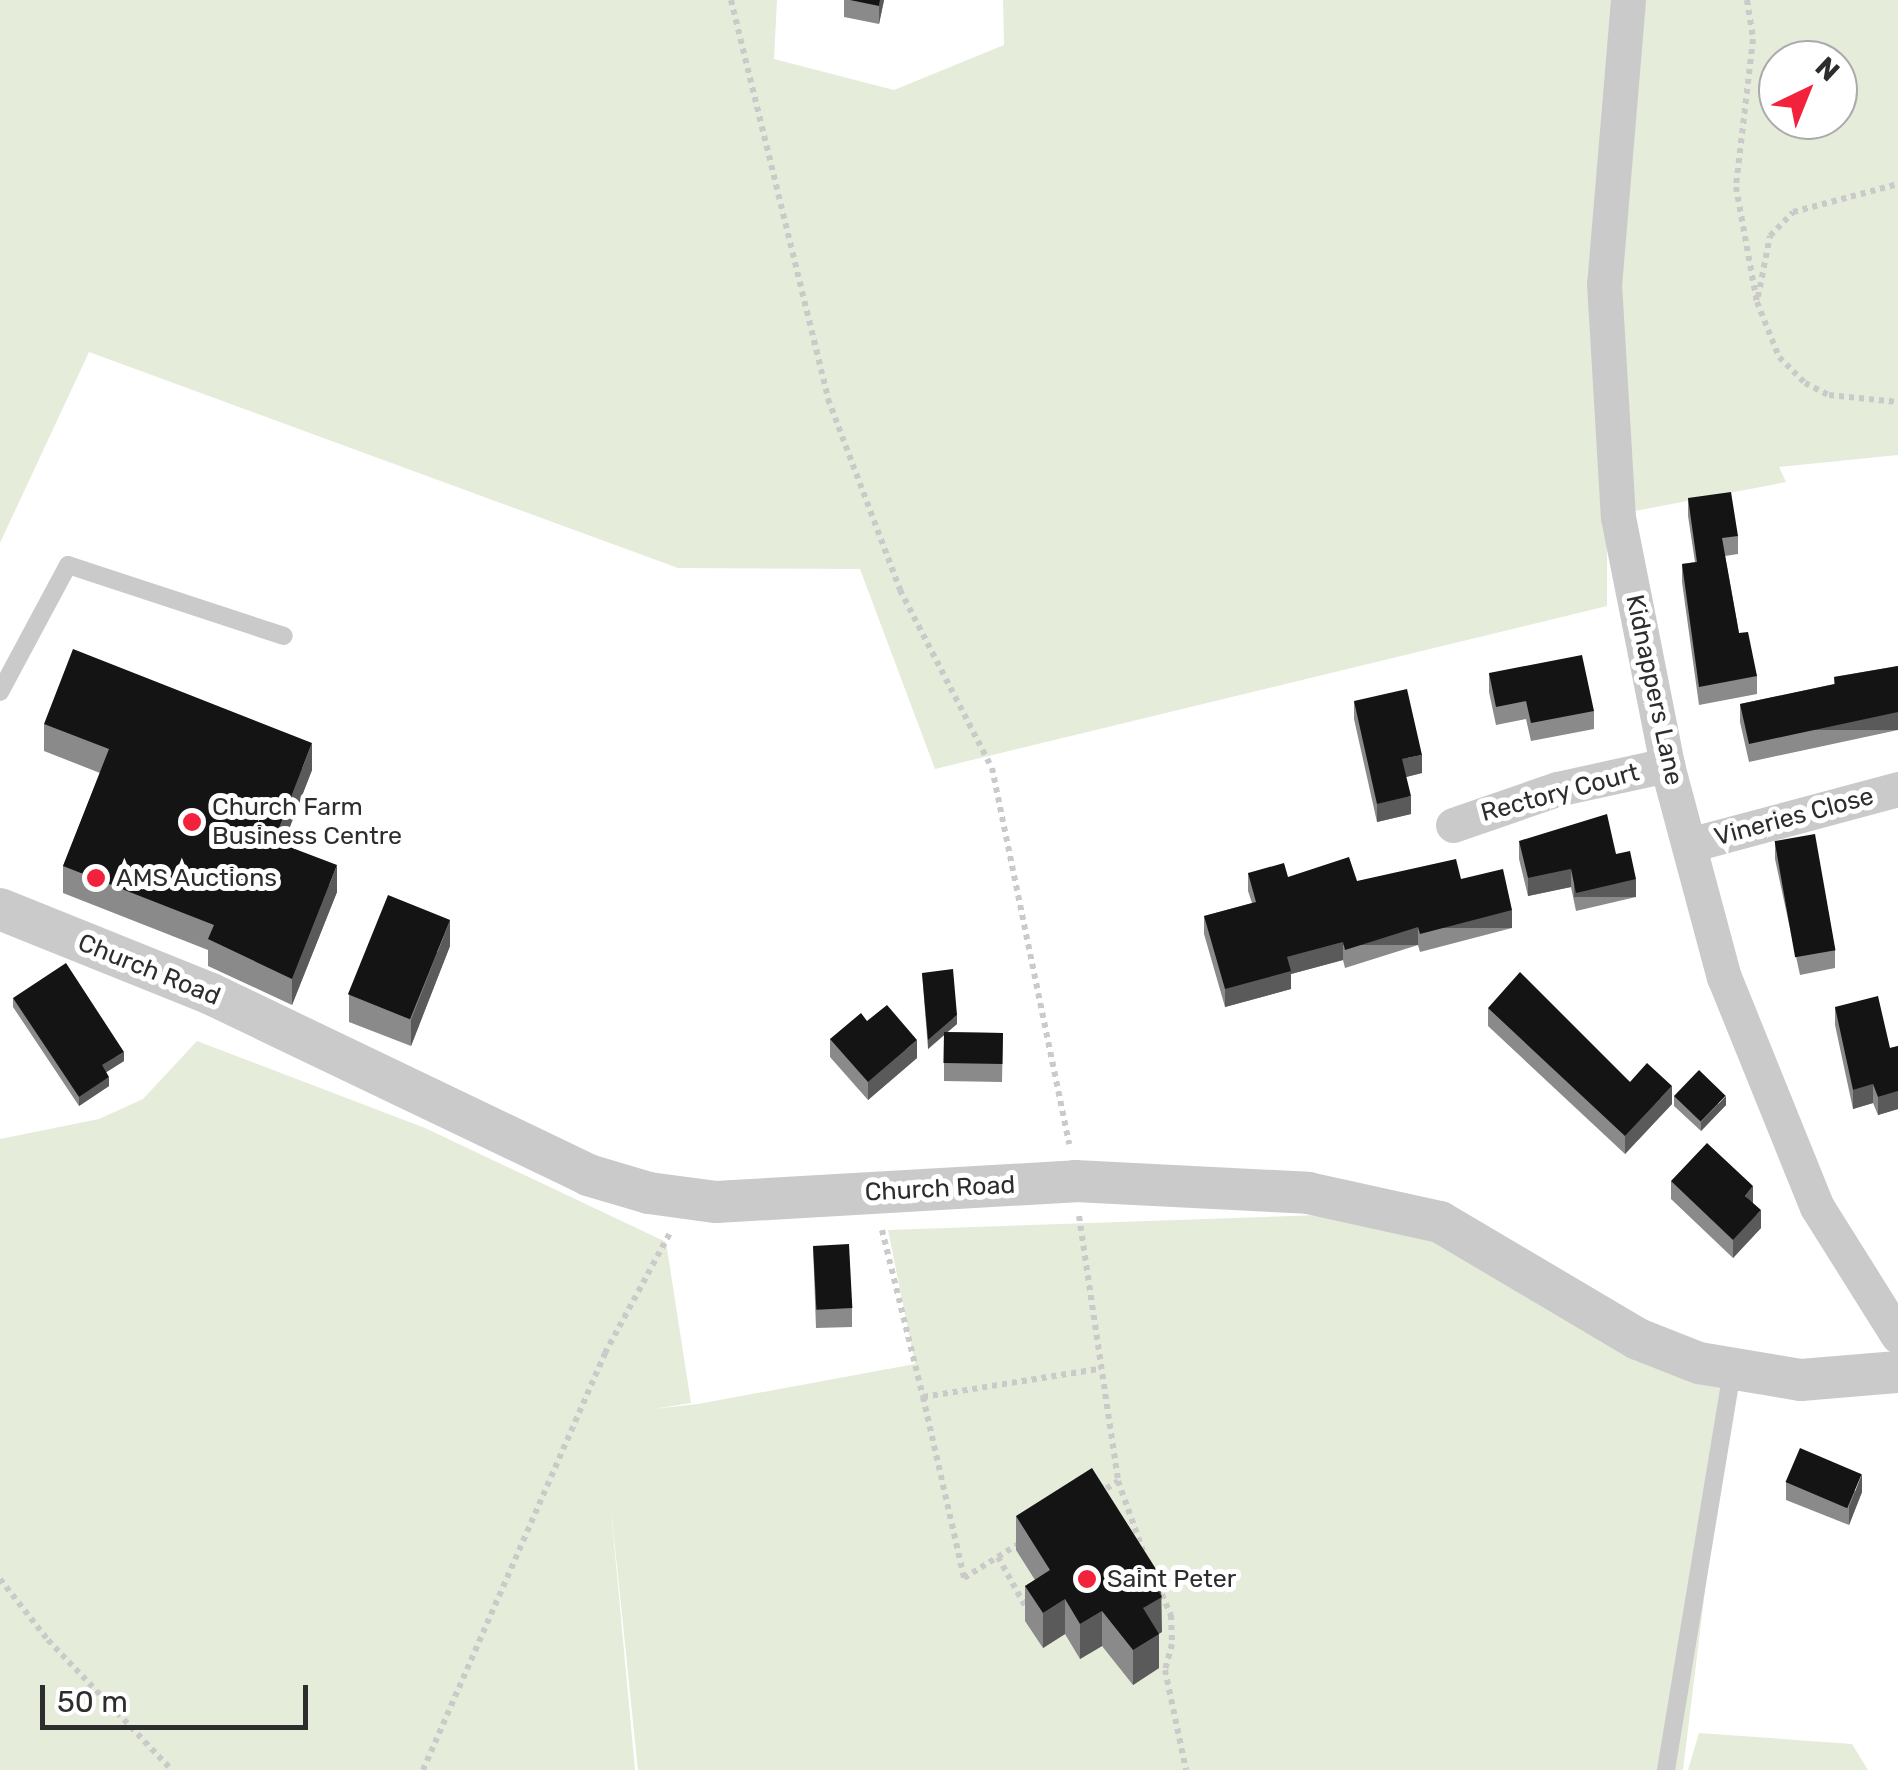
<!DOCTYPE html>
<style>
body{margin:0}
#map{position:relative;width:1898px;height:1770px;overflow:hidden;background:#fff;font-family:Rubik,sans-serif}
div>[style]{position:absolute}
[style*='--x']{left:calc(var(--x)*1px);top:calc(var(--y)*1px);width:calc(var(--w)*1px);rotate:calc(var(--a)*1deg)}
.green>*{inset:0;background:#e5ecda}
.path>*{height:6px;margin-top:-3px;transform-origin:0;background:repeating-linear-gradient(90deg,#cacaca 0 5px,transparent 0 10px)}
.service>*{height:18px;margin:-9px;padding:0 9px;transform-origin:9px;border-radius:9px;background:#cacaca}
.minor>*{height:35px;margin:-17.5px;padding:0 17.5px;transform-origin:17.5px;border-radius:17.5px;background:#cacaca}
.tertiary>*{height:42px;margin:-21px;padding:0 21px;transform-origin:21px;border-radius:21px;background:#cacaca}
.wall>*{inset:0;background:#8a8a8a}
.shaded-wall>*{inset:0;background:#5a5a5a;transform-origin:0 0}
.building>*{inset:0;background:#141414;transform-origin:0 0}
.dots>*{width:28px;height:28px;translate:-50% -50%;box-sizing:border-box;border:5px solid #fff;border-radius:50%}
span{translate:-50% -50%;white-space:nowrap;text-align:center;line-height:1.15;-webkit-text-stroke:10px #fff;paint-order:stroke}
.street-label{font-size:25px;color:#2d2d2d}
.poi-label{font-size:25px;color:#2d2d2d}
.left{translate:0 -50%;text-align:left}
.north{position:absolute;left:1758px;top:40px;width:100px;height:100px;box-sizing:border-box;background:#fff;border:2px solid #ababab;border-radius:50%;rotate:43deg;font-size:28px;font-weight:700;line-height:40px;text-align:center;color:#2d2d2d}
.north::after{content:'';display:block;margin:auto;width:35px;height:45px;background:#f2223c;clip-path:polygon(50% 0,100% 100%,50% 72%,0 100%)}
.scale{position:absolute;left:40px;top:1685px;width:268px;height:45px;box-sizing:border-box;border:5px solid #2d2d2d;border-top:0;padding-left:12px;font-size:30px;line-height:35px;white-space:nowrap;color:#2d2d2d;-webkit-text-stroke:8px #fff;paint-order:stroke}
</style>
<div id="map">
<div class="green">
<i style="clip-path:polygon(evenodd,0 0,777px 0,774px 59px,894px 90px,1004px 45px,1003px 0,1898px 0,1898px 455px,1779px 467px,1786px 482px,1635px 511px,1607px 495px,1607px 606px,935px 769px,860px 569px,678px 568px,89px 352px,0 543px,0 0,1778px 60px,1838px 60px,1838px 120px,1778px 120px,1778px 60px)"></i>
<i style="clip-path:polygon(197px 1041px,425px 1128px,666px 1242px,691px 1403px,653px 1409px,698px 1404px,915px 1364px,888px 1230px,1408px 1212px,1732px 1372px,1683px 1770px,638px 1770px,610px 1499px,635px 1770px,0 1770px,0 1139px,99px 1119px,143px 1099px)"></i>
<i style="clip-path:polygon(1699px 1733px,1852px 1744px,1868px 1770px,1688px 1770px)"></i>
</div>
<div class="path">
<i style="--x:731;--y:0;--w:411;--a:76.3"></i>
<i style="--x:828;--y:399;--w:204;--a:69.3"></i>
<i style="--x:900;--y:590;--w:200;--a:62.7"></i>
<i style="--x:992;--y:768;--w:384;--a:78.4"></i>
<i style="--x:1747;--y:0;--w:39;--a:81"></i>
<i style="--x:1753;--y:39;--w:149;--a:96.6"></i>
<i style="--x:1736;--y:187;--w:117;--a:79.7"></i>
<i style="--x:1757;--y:302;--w:59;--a:68.2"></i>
<i style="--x:1779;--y:357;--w:37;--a:45"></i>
<i style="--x:1805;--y:383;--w:27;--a:27"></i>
<i style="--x:1829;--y:395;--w:69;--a:5.8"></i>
<i style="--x:1758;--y:297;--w:62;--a:-78.9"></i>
<i style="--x:1770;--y:236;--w:33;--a:-46"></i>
<i style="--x:1793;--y:212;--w:109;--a:-14.9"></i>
<i style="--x:1079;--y:1216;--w:268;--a:81.6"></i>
<i style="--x:1118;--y:1481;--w:74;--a:70.3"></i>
<i style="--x:882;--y:1230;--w:172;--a:76.2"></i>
<i style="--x:923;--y:1397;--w:176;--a:-9.1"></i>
<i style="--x:923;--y:1397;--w:186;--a:77.2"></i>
<i style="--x:964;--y:1578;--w:66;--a:-32"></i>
<i style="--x:1098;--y:1494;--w:24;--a:-33"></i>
<i style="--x:998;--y:1557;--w:64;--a:61"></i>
<i style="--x:0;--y:1579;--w:78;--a:51.8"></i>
<i style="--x:48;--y:1640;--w:180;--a:46.4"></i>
<i style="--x:1158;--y:1585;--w:33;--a:67"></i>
<i style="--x:1171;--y:1615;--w:29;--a:88"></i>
<i style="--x:1172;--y:1644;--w:27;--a:105"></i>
<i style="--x:1165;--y:1670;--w:102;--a:78.1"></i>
<i style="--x:423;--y:1770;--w:455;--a:-66.4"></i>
<i style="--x:605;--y:1353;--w:139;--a:-61.6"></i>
</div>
<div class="service">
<i style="--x:0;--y:692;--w:144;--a:-61.8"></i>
<i style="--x:68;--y:565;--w:227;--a:18.2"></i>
<i style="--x:1666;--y:1770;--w:403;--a:-80.6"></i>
</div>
<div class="minor">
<i style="--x:1628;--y:0;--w:284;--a:94.8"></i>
<i style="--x:1604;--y:283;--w:234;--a:86.6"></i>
<i style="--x:1618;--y:517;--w:253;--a:78.8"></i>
<i style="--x:1667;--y:765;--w:220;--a:75"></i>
<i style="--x:1724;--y:977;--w:248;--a:68"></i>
<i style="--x:1817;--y:1207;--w:152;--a:57.9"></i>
<i style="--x:1453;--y:825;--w:110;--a:-19.1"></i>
<i style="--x:1557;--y:789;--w:113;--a:-12.3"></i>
<i style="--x:1689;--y:845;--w:216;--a:-15"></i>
</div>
<div class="tertiary">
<i style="--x:0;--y:909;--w:227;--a:21.9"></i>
<i style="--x:211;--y:994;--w:418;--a:25.6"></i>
<i style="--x:588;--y:1175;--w:64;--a:16.4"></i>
<i style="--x:649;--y:1193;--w:68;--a:7.7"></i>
<i style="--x:716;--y:1202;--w:360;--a:-3.3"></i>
<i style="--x:1075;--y:1181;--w:233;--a:2.9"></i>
<i style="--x:1308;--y:1193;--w:135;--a:12.4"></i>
<i style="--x:1440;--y:1222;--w:230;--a:30.6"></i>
<i style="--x:1638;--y:1339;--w:66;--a:21.5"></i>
<i style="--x:1699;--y:1363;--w:103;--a:9.5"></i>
<i style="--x:1801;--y:1380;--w:97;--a:-4.7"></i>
</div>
<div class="wall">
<i style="clip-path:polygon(844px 0,884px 0,879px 24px,844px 17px)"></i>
<i style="clip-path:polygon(1688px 498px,1738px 536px,1738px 554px,1725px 556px,1739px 633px,1757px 676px,1757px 694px,1699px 705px,1682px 582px,1682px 564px,1695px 562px,1688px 516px)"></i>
<i style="clip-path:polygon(1898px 666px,1898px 730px,1749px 762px,1740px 722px,1740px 704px,1834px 684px,1834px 677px)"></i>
<i style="clip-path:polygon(1489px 673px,1594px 711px,1594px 729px,1531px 741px,1526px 719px,1496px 725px,1489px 692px)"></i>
<i style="clip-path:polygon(1354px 701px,1422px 773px,1406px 777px,1411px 814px,1377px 822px,1354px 719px)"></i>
<i style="clip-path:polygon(44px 724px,312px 770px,283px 844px,337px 892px,292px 1005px,208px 966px,208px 950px,63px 893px,63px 866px,100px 773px,44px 751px)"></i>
<i style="clip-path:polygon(1519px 841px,1616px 854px,1636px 897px,1576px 911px,1571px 887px,1528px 896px,1519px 859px)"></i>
<i style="clip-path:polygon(1775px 841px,1835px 950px,1835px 968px,1800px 975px,1775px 859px)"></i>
<i style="clip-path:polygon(1248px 873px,1288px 877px,1357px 881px,1461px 879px,1512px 928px,1420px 952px,1418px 945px,1345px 968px,1343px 960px,1291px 974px,1291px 989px,1225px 1007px,1204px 934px,1204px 916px,1252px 903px,1248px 891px)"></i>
<i style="clip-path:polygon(450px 946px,411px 1046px,349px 1022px,349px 995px)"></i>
<i style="clip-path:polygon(922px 973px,957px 1024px,947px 1032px,1003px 1033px,1002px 1082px,944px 1081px,944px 1035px,928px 1049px)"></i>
<i style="clip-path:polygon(13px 998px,124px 1061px,106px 1072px,109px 1086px,79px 1106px,13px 1007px)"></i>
<i style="clip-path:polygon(1835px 1007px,1890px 1048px,1898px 1046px,1898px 1109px,1878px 1115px,1873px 1103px,1853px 1109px,1835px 1025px)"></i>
<i style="clip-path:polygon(1488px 1008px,1630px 1082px,1672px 1104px,1625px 1154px,1488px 1026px)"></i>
<i style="clip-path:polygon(867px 1021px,917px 1058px,868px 1100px,830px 1057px,830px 1039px)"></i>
<i style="clip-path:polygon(1674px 1096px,1726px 1105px,1701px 1131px,1674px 1106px)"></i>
<i style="clip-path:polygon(1671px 1181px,1753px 1203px,1761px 1228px,1733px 1258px,1671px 1199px)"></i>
<i style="clip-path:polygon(813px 1246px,852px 1308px,852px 1327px,816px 1328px)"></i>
<i style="clip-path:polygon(1786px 1482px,1862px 1492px,1849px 1525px,1786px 1500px)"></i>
<i style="clip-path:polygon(1016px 1516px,1162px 1632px,1159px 1633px,1159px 1668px,1133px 1685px,1102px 1646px,1080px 1659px,1065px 1634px,1043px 1648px,1025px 1621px,1025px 1586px,1035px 1580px,1016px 1550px)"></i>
</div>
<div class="shaded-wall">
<i style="clip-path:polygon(880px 0,884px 0,879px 24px,879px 6px)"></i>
<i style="left:1898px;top:712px;width:18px;height:152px;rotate:90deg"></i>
<i style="clip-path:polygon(312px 743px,312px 770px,274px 868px,274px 841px)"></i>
<i style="clip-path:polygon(1422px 755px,1422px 773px,1402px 778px,1402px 759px)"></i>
<i style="clip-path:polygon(1411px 796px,1411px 814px,1377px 822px,1377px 804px)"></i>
<i style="clip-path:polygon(337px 865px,337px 892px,292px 1005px,292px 979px)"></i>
<i style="clip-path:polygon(1571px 869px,1571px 887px,1528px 896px,1528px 878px)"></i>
<i style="left:1636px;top:879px;width:18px;height:62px;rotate:90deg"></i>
<i style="left:1512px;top:910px;width:18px;height:95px;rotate:90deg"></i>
<i style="clip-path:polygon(450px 920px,450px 946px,411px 1046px,411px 1020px)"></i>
<i style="left:1418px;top:927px;width:18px;height:77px;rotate:90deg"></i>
<i style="clip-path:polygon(1343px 942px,1343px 960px,1291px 974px,1291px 989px,1225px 1007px,1225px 989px,1287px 957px)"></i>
<i style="clip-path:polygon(957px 1015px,957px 1024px,928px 1049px,928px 1040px)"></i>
<i style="clip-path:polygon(917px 1040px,917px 1058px,868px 1100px,868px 1082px)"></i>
<i style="clip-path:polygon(124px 1052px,124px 1061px,102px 1075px,102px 1065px)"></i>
<i style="clip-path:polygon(109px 1077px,109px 1086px,79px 1106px,79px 1097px)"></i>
<i style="clip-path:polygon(1873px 1084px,1873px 1103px,1853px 1109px,1853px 1090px)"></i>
<i style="clip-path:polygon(1672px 1086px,1672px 1104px,1625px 1154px,1625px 1136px)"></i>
<i style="clip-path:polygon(1898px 1091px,1898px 1109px,1878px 1115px,1878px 1097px)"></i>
<i style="clip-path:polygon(1726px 1096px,1726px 1105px,1701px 1131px,1701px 1122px)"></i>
<i style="clip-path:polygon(1753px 1186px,1753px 1205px,1745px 1196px)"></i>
<i style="clip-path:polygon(1761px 1210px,1761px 1228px,1733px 1258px,1733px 1240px)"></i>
<i style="clip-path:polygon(1862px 1474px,1862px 1492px,1849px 1525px,1849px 1507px)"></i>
<i style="clip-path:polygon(1161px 1577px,1162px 1632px,1144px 1643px,1159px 1634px,1159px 1668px,1133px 1685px,1133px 1650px,1143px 1608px,1153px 1582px)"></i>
<i style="clip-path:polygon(1065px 1599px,1065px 1634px,1043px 1648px,1043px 1613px)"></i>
<i style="clip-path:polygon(1102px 1611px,1102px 1646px,1080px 1659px,1080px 1624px)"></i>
</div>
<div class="building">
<i style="clip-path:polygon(850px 0,880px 0,879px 6px)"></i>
<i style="clip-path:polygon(1731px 492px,1738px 536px,1722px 538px,1739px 633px,1748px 632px,1757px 676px,1699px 687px,1682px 564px,1697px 562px,1688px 498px)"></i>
<i style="clip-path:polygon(73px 649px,312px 743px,274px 841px,337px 865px,292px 979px,208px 939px,214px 925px,63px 866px,109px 749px,44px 724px)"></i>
<i style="clip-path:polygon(1582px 655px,1594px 711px,1531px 723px,1526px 701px,1496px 707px,1489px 673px)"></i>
<i style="clip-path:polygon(1898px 666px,1898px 712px,1749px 744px,1740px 704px,1835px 684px,1834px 677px)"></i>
<i style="clip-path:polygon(1407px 689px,1422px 755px,1402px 759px,1411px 796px,1377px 804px,1354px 701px)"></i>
<i style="clip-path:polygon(1607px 814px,1616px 854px,1630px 851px,1636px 879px,1576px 893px,1571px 869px,1528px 878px,1519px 841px)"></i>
<i style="left:1815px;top:834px;width:118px;height:41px;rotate:80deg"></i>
<i style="clip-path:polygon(1349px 857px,1357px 881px,1456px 859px,1461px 879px,1503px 869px,1512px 910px,1420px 934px,1418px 927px,1345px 950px,1343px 942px,1287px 957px,1291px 971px,1225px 989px,1204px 916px,1256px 902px,1248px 873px,1284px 863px,1288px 877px)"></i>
<i style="left:388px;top:895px;width:67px;height:107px;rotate:22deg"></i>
<i style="clip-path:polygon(66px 963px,124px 1052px,102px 1065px,109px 1077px,79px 1097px,13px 998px)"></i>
<i style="clip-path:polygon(953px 969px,957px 1015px,928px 1040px,922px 973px)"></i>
<i style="clip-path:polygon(1520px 972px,1630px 1082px,1647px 1063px,1672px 1086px,1625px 1136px,1488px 1008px)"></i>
<i style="clip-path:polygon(1878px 996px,1890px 1048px,1898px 1046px,1898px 1091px,1878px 1097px,1873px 1084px,1853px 1090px,1835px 1007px)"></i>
<i style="clip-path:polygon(887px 1005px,917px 1040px,868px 1082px,830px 1039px,861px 1013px,867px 1021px)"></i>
<i style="left:944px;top:1032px;width:59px;height:31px;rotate:1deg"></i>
<i style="left:1699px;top:1070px;width:37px;height:36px;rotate:44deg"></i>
<i style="clip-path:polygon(1707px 1143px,1753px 1186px,1745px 1196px,1761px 1210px,1733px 1240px,1671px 1181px)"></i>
<i style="left:849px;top:1244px;width:64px;height:36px;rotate:87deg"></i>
<i style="left:1800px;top:1448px;width:67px;height:37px;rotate:23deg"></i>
<i style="clip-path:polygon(1092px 1468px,1161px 1577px,1153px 1582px,1162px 1597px,1143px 1608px,1159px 1634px,1133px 1650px,1102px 1611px,1080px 1624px,1065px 1599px,1043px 1613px,1025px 1586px,1050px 1570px,1016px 1516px)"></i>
</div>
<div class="dots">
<i style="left:192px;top:822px;background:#f2223c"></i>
<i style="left:96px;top:878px;background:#f2223c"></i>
<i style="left:1087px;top:1579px;background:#f2223c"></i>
</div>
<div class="street-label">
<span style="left:1654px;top:690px;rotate:78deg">Kidnappers Lane</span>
<span style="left:1560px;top:793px;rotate:-15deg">Rectory Court</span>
<span style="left:1794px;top:817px;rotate:-15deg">Vineries Close</span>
<span style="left:149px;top:970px;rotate:22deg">Church Road</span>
<span style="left:940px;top:1189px;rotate:-3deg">Church Road</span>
</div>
<div class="poi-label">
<span class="left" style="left:212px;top:822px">Church Farm<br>Business Centre</span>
<span class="left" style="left:116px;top:878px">AMS Auctions</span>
<span class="left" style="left:1107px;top:1579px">Saint Peter</span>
</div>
<div class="north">N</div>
<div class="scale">50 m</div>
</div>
